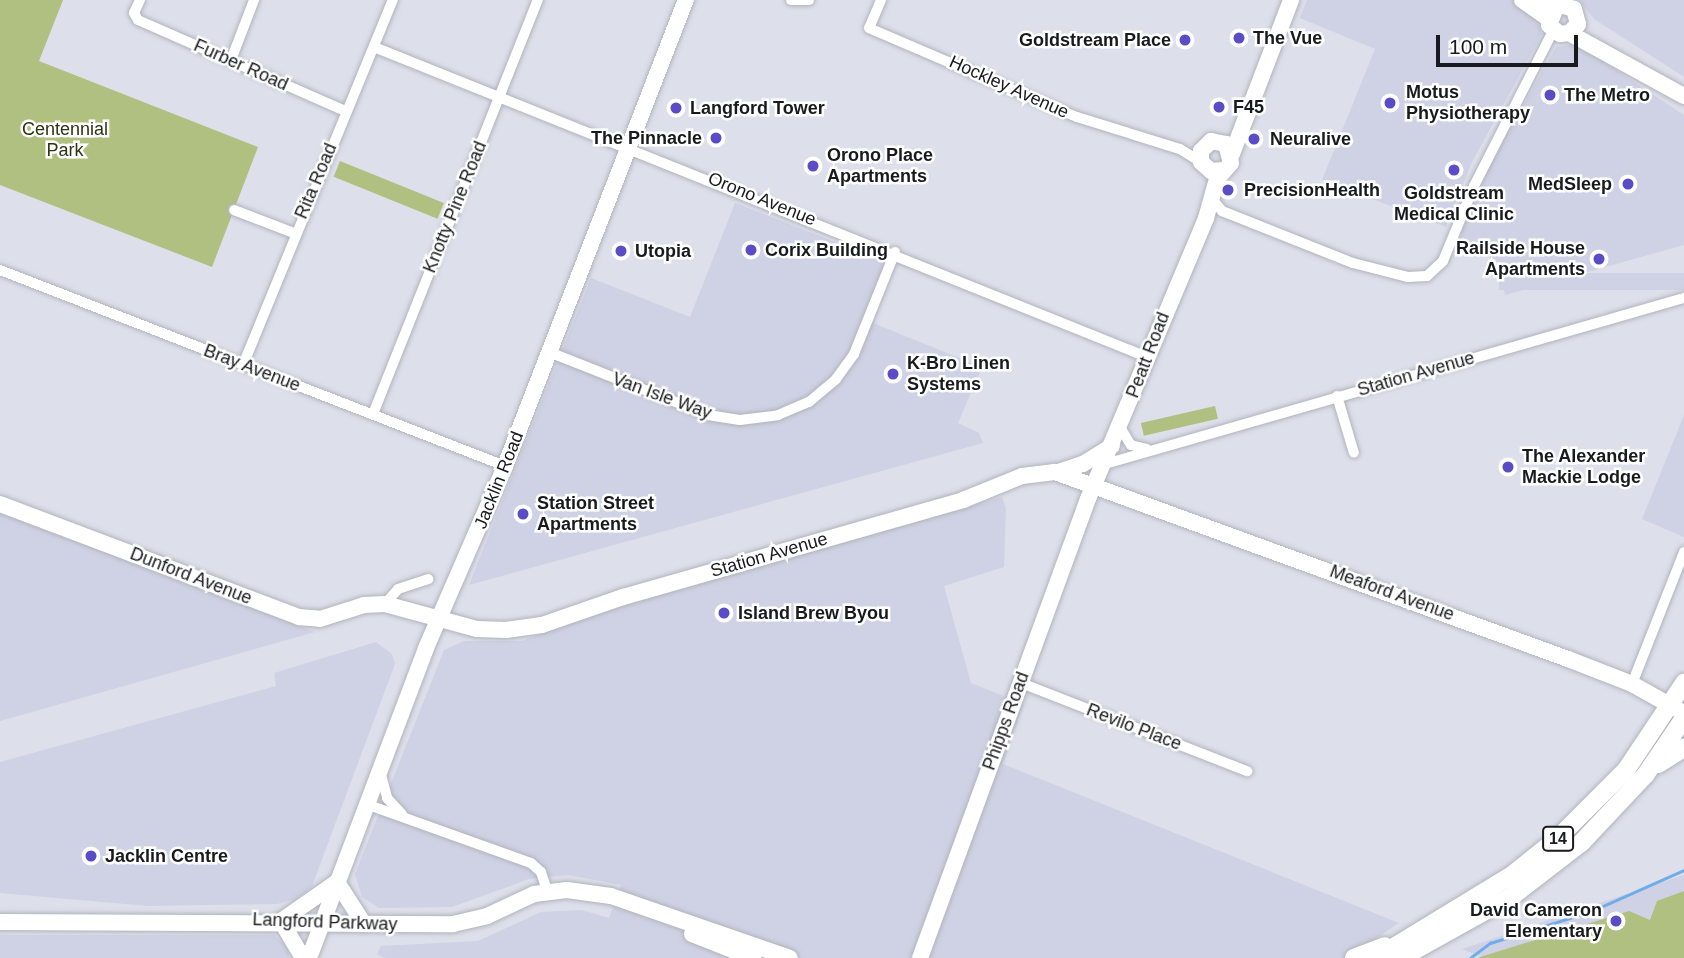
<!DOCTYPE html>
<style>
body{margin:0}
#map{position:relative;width:1684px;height:958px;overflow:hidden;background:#dddfea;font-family:Helvetica,sans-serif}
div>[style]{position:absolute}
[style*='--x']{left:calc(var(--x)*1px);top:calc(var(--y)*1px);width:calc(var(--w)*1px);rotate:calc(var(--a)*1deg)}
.built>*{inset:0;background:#cfd2e4;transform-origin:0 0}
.green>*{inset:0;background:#b0c081;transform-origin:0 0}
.stream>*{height:2.5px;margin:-1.25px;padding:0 1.25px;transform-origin:1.25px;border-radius:1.25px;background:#6fade9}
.roads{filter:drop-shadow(0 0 2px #b1b3bd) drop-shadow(0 0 2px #b1b3bd)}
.street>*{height:10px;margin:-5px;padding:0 5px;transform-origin:5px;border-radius:5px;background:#fff}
.secondary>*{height:16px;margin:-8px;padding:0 8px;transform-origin:8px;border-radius:8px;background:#fff}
.primary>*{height:18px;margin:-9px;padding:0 9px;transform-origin:9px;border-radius:9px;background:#fff}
.dots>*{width:19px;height:19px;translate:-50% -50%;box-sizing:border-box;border:4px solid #fff;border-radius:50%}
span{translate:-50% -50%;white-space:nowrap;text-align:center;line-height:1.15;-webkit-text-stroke:5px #fff;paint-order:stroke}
.shield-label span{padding:2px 5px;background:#fff;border:2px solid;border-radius:5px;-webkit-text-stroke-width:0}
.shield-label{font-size:16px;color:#191a1d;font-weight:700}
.poi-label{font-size:18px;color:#191a1d;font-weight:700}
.left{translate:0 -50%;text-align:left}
.right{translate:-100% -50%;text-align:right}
.street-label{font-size:18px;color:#191a1d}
.park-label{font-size:18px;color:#2d3512}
.scale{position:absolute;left:1436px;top:35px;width:142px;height:32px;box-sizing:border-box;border:4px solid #191a1d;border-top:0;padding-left:9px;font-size:21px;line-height:24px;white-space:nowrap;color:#191a1d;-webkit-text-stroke:5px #fff;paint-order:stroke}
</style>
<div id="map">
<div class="built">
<i style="clip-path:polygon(1307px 0,1544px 0,1534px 13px,1542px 34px,1471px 164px,1446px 227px,1322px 180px,1375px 49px,1300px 18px)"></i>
<i style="clip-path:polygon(1579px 0,1684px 0,1684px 77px,1594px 19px)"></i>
<i style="clip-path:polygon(1577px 44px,1684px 115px,1684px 245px,1505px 295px,1496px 260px,1457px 244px,1486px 172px,1556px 47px)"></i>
<i style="clip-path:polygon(735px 203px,886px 262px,863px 319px,982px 367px,958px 423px,979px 433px,983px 443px,469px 585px,591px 278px,690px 317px)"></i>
<i style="left:1684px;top:273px;width:17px;height:185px;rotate:90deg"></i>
<i style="clip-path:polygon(1684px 415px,1684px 537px,1642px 519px)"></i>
<i style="clip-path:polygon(1002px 497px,1006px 508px,1004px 567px,944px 586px,971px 683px,1024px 704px,1003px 764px,1399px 923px,1346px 958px,385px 958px,377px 954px,381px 946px,478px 941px,541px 912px,582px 910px,609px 918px,621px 885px,569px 875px,529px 879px,452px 907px,379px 908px,362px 897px,355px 874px,444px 650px,464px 641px,522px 641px,619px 603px)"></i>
<i style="clip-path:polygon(0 511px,315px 632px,0 721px)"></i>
<i style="clip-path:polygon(376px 642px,392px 654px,395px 664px,312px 886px,296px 899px,277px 904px,148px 906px,0 893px,0 762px,276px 686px,274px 673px)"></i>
<i style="clip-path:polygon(1684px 875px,1684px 958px,1484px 958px,1462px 949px)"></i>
<i style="clip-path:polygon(0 935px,274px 935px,288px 948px,289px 958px,0 958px)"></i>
</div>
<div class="green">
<i style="clip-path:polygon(0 0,63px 0,39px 61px,258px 147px,212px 267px,0 185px)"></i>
<i style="left:340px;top:161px;width:112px;height:17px;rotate:22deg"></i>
<i style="left:1215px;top:406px;width:13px;height:76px;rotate:77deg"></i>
<i style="clip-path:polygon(1684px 891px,1684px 958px,1477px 958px,1629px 911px,1650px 920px,1657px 901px)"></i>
</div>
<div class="stream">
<i style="--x:1470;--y:958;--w:25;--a:-37"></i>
<i style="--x:1490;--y:943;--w:107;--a:-17.4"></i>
<i style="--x:1592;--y:911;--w:101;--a:-24"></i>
</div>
<div class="roads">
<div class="street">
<i style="--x:140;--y:0;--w:14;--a:115"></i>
<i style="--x:134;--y:13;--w:8;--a:60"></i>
<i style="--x:138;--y:20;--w:226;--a:23.7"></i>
<i style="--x:791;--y:0;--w:18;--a:0"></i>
<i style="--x:881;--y:0;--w:30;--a:113"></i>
<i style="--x:869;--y:28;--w:226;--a:23.2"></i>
<i style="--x:1077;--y:117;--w:108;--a:17.3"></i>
<i style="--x:1180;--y:149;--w:26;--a:32"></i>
<i style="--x:374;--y:47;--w:833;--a:21.85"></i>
<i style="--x:231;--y:60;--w:64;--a:-69"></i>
<i style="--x:1212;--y:199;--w:16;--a:50"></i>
<i style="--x:1222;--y:211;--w:141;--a:21.7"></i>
<i style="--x:1353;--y:263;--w:57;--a:14.3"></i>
<i style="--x:1408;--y:277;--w:19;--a:-3"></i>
<i style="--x:1427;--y:276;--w:22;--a:-43"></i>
<i style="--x:1443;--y:261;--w:81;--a:-67.5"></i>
<i style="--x:1474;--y:186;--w:174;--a:-63"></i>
<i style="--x:234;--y:210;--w:64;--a:21"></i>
<i style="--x:0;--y:270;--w:542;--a:21.21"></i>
<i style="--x:549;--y:352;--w:171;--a:21.6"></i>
<i style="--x:708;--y:415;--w:32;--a:9"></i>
<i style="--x:740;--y:420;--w:38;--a:-7"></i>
<i style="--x:778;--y:415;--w:34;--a:-23"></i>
<i style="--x:809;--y:402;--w:35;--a:-40"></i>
<i style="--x:836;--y:379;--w:31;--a:-54"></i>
<i style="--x:854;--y:354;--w:110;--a:-68.1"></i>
<i style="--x:243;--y:365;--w:395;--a:-67.7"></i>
<i style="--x:1337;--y:396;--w:59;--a:73.4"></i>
<i style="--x:373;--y:414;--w:446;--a:-68.3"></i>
<i style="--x:1120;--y:427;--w:21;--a:59"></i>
<i style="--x:1131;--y:445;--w:16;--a:14"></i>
<i style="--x:1105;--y:464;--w:602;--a:-16"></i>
<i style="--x:385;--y:604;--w:20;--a:-49"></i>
<i style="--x:398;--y:589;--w:32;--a:-18"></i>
<i style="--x:1021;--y:683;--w:243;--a:21.3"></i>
<i style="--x:1632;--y:684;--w:142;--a:-68.5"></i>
<i style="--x:380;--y:771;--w:28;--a:75"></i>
<i style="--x:387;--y:798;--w:22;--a:47"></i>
<i style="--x:366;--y:804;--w:175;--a:19.7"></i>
<i style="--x:531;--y:863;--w:13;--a:42"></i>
<i style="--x:541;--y:872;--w:20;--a:72"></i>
</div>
<div class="secondary">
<i style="--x:1522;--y:0;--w:32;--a:35"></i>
<i style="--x:1541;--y:0;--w:34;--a:15"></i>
<i style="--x:1574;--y:9;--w:16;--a:75"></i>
<i style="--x:1578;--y:24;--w:13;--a:135"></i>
<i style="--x:1569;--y:33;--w:9;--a:174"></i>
<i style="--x:1560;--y:34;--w:14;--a:-141"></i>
<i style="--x:1549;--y:25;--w:22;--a:-68"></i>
<i style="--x:1569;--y:33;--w:131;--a:28.7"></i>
<i style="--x:1232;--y:154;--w:165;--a:-69"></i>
<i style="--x:1058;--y:472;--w:26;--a:-18"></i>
<i style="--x:1083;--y:464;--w:34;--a:-32"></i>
<i style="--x:0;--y:504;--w:320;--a:20.7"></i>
<i style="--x:299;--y:617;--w:21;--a:5"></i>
<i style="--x:320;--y:619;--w:46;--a:-17.7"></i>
<i style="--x:364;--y:605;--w:21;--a:-3"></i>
<i style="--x:385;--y:604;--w:95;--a:15.2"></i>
<i style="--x:477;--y:629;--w:29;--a:2"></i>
<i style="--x:506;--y:630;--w:36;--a:-8"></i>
<i style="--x:542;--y:625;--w:86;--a:-19.1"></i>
<i style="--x:623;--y:597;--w:354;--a:-15.9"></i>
<i style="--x:963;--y:500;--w:64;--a:-22.1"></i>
<i style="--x:1022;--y:476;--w:33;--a:-7"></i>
<i style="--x:1055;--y:472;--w:546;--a:20.03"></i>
<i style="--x:1568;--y:659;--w:69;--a:21.3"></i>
<i style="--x:1632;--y:684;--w:60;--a:29.1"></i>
<i style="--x:337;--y:882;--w:50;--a:57.3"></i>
<i style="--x:281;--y:921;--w:68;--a:-34.9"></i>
<i style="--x:281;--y:921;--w:43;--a:59.3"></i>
<i style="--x:0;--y:922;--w:453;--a:0.3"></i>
<i style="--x:453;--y:924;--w:35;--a:-13"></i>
<i style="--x:487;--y:916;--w:52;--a:-25.1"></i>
<i style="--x:534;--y:894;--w:33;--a:-7"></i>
<i style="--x:567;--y:890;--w:44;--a:7.8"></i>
<i style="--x:611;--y:896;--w:189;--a:19.1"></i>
<i style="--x:692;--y:934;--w:66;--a:21.5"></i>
<i style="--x:309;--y:958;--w:331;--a:-69.3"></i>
<i style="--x:426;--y:648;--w:198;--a:-66.5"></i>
<i style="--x:505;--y:466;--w:500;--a:-68.8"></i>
<i style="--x:920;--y:958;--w:489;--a:-69.9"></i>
<i style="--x:1088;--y:499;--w:305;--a:-67.2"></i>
<i style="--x:1206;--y:218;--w:41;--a:-74.2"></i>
<i style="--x:1217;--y:179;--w:21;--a:-49"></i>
<i style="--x:1231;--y:163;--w:20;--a:-105"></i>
<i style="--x:1226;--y:144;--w:15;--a:-169"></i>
<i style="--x:1211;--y:141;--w:14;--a:135"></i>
<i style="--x:1201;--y:151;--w:11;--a:90"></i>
<i style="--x:1201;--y:162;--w:13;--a:42"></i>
<i style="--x:1211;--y:171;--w:12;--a:-5"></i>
</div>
<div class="primary">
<i style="--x:1658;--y:764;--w:31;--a:-32"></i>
<i style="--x:1354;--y:958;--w:33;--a:-21"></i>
<i style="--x:1376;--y:958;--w:159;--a:-31.4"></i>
<i style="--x:1512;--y:875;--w:58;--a:-38.7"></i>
<i style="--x:1557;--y:839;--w:98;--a:-45"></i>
<i style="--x:1626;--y:770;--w:105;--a:-56.3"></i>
<i style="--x:1401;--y:958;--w:127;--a:-29.2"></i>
<i style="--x:1512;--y:896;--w:88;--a:-37.6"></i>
<i style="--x:1582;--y:842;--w:93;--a:-46.7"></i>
<i style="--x:1646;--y:774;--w:68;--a:-55.8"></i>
</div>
</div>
<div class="dots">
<i style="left:1239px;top:38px;background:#5a4cc5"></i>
<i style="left:1185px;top:40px;background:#5a4cc5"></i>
<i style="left:1550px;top:95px;background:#5a4cc5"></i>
<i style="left:1390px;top:103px;background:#5a4cc5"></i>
<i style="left:1219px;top:107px;background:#5a4cc5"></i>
<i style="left:676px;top:108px;background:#5a4cc5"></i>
<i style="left:716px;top:138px;background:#5a4cc5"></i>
<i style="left:1254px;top:139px;background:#5a4cc5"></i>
<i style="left:813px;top:166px;background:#5a4cc5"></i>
<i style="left:1454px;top:170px;background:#5a4cc5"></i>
<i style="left:1628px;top:184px;background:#5a4cc5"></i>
<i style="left:1228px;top:190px;background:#5a4cc5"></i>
<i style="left:751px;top:250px;background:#5a4cc5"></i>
<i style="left:621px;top:251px;background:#5a4cc5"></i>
<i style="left:1599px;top:259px;background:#5a4cc5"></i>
<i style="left:893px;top:374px;background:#5a4cc5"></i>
<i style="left:1508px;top:467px;background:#5a4cc5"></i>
<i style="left:523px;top:514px;background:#5a4cc5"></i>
<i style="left:724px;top:613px;background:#5a4cc5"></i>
<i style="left:91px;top:856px;background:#5a4cc5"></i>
<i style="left:1616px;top:921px;background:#5a4cc5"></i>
</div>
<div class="shield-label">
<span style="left:1558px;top:839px">14</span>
</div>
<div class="poi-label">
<span class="left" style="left:1253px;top:38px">The Vue</span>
<span class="right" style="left:1171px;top:40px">Goldstream Place</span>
<span class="left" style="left:1406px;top:103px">Motus<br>Physiotherapy</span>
<span class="left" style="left:1564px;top:95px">The Metro</span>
<span class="left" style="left:1233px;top:107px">F45</span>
<span class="left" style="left:690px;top:108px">Langford Tower</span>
<span class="right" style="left:702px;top:138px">The Pinnacle</span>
<span class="left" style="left:1270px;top:139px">Neuralive</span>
<span class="left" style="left:827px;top:166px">Orono Place<br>Apartments</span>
<span class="right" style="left:1612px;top:184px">MedSleep</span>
<span class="left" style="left:1244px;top:190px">PrecisionHealth</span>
<span style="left:1454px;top:204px">Goldstream<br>Medical Clinic</span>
<span class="right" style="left:1585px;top:259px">Railside House<br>Apartments</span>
<span class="left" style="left:765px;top:250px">Corix Building</span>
<span class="left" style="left:635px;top:251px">Utopia</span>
<span class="left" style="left:907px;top:374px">K-Bro Linen<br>Systems</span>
<span class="left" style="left:1522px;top:467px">The Alexander<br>Mackie Lodge</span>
<span class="left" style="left:537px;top:514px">Station Street<br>Apartments</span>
<span class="left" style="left:738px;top:613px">Island Brew Byou</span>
<span class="left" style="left:105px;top:856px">Jacklin Centre</span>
<span class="right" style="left:1602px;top:921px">David Cameron<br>Elementary</span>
</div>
<div class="street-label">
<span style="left:241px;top:65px;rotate:24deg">Furber Road</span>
<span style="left:1009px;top:87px;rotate:24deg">Hockley Avenue</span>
<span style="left:316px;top:181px;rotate:-67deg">Rita Road</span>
<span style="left:762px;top:199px;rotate:22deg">Orono Avenue</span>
<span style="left:455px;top:207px;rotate:-68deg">Knotty Pine Road</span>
<span style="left:1148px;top:355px;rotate:-69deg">Peatt Road</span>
<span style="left:252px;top:368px;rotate:21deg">Bray Avenue</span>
<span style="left:1416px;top:374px;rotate:-16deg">Station Avenue</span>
<span style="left:662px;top:396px;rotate:20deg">Van Isle Way</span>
<span style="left:499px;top:480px;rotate:-68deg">Jacklin Road</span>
<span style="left:769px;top:555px;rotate:-16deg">Station Avenue</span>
<span style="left:191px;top:576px;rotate:21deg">Dunford Avenue</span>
<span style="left:1392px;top:593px;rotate:20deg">Meaford Avenue</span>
<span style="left:1006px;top:721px;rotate:-70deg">Phipps Road</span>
<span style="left:1134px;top:727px;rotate:21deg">Revilo Place</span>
<span style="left:325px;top:922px;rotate:2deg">Langford Parkway</span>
</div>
<div class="park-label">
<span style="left:65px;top:140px">Centennial<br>Park</span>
</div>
<div class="scale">100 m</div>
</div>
